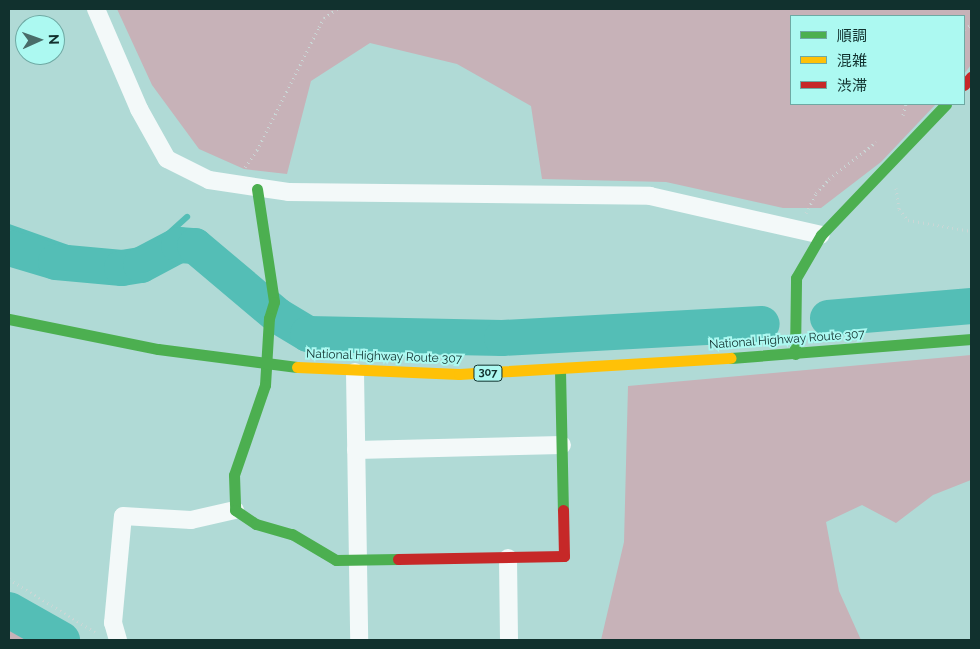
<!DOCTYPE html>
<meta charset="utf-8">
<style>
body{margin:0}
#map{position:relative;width:980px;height:649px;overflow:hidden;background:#b0dad6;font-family:Raleway,"Noto Sans JP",sans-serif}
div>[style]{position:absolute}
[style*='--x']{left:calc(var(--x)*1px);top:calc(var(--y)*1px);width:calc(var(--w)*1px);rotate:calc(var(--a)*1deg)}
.green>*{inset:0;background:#c7b2b8}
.stream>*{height:6px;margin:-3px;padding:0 3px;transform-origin:3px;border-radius:3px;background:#54beb6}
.river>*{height:36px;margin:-18px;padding:0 18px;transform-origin:18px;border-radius:18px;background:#54beb6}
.path>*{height:3px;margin-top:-1.5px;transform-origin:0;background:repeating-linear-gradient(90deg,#cad7d6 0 1px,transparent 0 5px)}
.street>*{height:18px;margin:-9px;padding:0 9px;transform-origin:9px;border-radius:9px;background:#f3f9f9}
.fast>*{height:11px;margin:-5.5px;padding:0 5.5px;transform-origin:5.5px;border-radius:5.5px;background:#4caf50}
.slow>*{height:11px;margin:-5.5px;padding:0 5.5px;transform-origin:5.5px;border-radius:5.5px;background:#ffc107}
.jam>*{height:11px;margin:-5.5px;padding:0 5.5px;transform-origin:5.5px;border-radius:5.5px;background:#c62828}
span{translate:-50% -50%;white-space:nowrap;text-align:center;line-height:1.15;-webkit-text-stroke:4px #acf9f1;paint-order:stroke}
.shield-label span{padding:1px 4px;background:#acf9f1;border:1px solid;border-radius:4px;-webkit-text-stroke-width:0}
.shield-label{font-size:11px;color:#11312e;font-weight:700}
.street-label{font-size:12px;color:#11312e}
.frame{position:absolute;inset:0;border:10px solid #11312e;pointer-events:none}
.legend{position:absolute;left:790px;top:15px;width:175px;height:90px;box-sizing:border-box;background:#acf9f1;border:1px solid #6ea9a3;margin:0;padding:6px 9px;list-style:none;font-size:15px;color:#11312e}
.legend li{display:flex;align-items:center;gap:10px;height:25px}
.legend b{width:25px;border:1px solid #6ea9a3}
.north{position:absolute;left:15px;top:15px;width:50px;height:50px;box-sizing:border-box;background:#acf9f1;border:1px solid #6ea9a3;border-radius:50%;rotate:88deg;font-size:14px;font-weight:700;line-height:20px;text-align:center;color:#11312e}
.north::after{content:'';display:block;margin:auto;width:18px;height:22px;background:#496c69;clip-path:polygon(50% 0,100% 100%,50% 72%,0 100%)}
</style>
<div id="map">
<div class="green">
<i style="clip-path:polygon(117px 9px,971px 9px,971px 65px,964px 74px,964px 16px,791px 16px,791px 104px,936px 104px,881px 162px,821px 208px,783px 208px,666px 182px,542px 179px,531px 106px,457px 64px,370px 43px,311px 81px,287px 174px,244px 169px,199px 149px,152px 85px)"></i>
<i style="clip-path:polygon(971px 355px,971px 480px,933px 495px,896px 523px,862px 505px,826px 522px,839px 591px,861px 640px,601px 640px,624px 542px,628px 386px)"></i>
<i style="clip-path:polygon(9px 624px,22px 631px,41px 640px,9px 640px)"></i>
</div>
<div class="stream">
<i style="--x:9;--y:227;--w:74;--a:19.7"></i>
<i style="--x:79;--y:252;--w:50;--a:3.4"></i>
<i style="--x:129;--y:255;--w:29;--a:-20"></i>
<i style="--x:156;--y:245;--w:42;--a:-42.1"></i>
</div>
<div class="river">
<i style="--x:9;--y:248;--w:49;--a:16.6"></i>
<i style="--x:56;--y:262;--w:66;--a:5.2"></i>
<i style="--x:122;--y:268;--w:19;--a:-9"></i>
<i style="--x:141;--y:265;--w:43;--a:-27.8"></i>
<i style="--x:179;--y:245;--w:16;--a:4"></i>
<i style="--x:195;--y:246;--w:109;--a:40.1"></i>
<i style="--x:278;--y:316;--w:35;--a:31"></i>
<i style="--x:308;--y:334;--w:194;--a:1.2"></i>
<i style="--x:502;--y:338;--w:260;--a:-3.1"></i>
<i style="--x:828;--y:318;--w:144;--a:-4.8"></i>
<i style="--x:9;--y:610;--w:61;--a:29.5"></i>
</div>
<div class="path">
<i style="--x:964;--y:29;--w:8;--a:-30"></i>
<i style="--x:903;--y:115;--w:11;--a:-75"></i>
<i style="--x:245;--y:167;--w:21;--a:-55"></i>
<i style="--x:257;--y:150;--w:138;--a:-63.2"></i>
<i style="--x:319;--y:27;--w:10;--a:-61"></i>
<i style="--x:324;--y:18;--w:16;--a:-35"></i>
<i style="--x:896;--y:188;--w:21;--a:82"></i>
<i style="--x:899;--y:209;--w:14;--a:51"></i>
<i style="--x:908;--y:220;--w:64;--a:9.9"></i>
<i style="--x:806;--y:213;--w:22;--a:-63"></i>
<i style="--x:816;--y:193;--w:19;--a:-47"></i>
<i style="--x:829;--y:179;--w:60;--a:-38.2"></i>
<i style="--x:9;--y:579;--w:101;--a:31.6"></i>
</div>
<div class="street">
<i style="--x:96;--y:9;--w:109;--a:66.7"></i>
<i style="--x:139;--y:109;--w:57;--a:60.8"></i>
<i style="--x:167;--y:159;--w:47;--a:26.6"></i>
<i style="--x:209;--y:180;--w:80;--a:8.6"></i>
<i style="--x:288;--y:192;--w:362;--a:0.6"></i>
<i style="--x:650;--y:196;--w:175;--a:12.8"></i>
<i style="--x:355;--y:372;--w:268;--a:89.1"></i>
<i style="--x:356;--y:450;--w:206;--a:-1.4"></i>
<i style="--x:508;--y:558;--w:82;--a:89.3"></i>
<i style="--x:118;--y:640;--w:18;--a:-106"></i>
<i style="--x:113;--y:623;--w:107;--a:-84.7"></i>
<i style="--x:123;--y:516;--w:68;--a:3.4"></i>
<i style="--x:191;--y:520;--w:45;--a:-12.8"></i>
</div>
<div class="fast">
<i style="--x:257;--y:189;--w:114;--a:81.4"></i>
<i style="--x:274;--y:302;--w:17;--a:107"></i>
<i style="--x:269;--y:318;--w:67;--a:93.4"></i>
<i style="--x:265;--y:385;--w:95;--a:109"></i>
<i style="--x:234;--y:475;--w:35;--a:88"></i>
<i style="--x:235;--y:510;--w:25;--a:34"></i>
<i style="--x:256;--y:524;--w:37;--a:16"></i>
<i style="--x:292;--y:534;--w:51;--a:30.6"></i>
<i style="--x:336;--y:560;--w:62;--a:-0.9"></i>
<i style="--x:9;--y:319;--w:152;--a:11.4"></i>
<i style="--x:158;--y:349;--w:140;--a:7.4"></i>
<i style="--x:795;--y:354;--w:76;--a:-89.2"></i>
<i style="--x:796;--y:278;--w:50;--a:-59.8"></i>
<i style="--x:821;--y:235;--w:181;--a:-46.3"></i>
<i style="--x:731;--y:358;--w:241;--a:-4.5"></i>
<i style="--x:560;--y:370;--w:140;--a:88.8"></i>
</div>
<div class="slow">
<i style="--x:297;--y:367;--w:162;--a:2.5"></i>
<i style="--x:459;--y:374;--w:272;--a:-3.4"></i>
</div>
<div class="jam">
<i style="--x:964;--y:85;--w:11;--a:-49"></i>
<i style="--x:398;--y:559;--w:166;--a:-1"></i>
<i style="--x:564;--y:556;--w:46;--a:-91.2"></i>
</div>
<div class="shield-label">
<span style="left:488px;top:373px">307</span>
</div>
<div class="street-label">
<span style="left:787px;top:340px;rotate:-4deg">National Highway Route 307</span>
<span style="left:384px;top:357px;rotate:2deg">National Highway Route 307</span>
</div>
<div class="frame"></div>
<ul class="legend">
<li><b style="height:6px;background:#4caf50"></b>順調</li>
<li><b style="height:6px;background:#ffc107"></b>混雑</li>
<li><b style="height:6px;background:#c62828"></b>渋滞</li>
</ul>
<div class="north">N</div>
</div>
